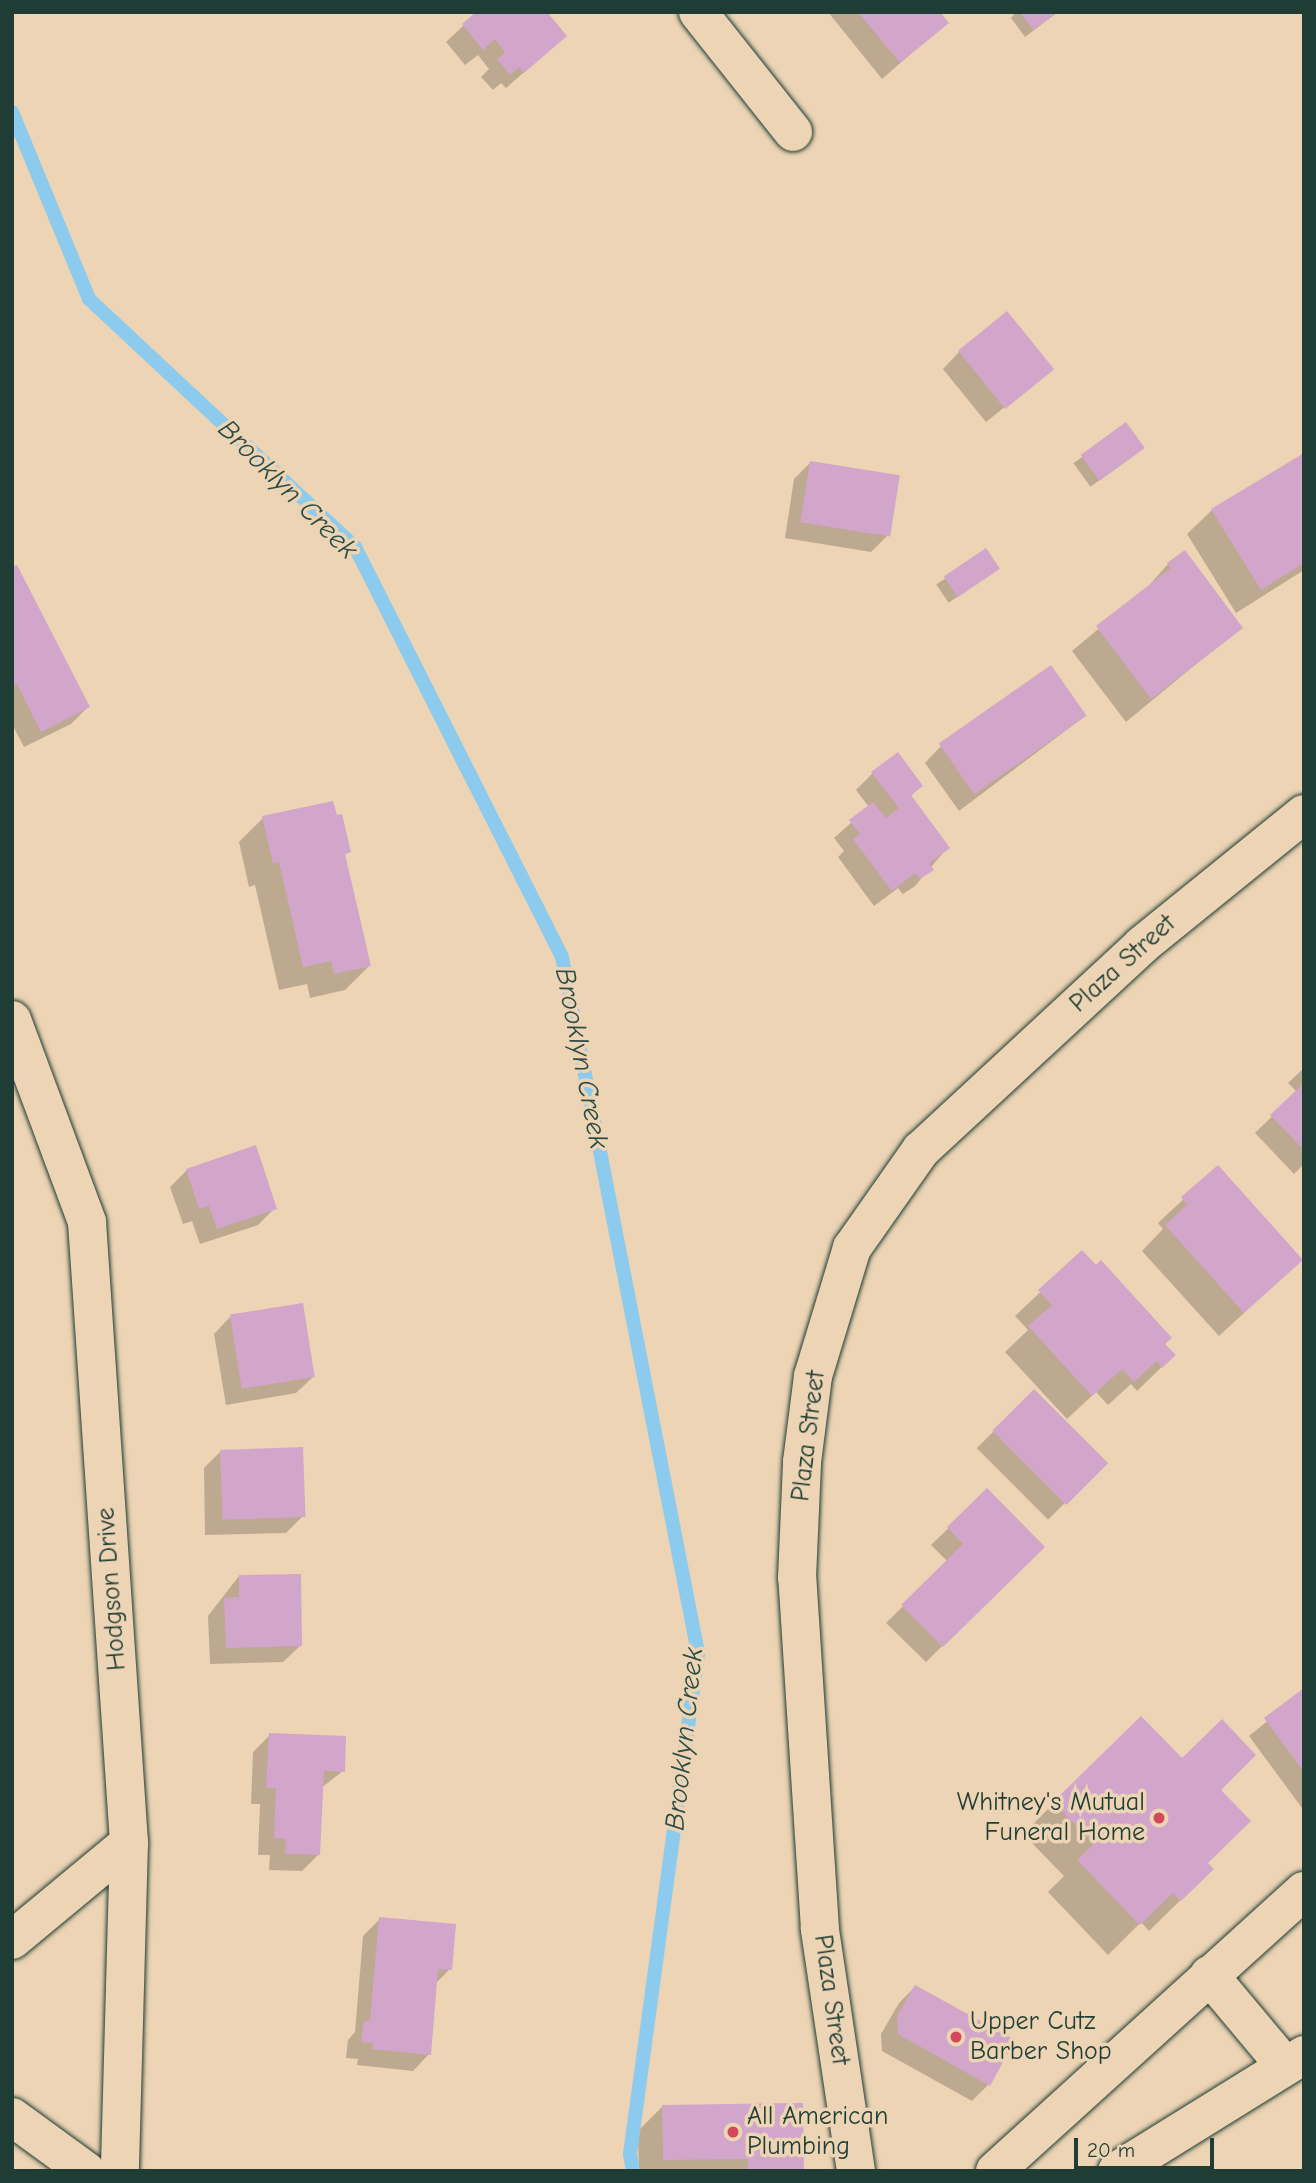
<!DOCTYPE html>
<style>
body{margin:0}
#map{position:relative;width:1316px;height:2183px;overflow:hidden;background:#ecd4b4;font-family:"Comic Neue",sans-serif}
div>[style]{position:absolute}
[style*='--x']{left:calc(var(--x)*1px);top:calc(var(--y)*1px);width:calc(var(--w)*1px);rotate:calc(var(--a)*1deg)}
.shadow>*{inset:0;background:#0003;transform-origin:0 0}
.stream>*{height:14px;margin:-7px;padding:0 7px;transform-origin:7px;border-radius:7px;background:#8ccbed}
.building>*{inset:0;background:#d1a6ca;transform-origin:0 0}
.roads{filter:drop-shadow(0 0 2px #1f3d34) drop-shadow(0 0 2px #1f3d34)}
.minor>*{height:38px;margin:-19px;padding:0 19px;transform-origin:19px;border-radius:19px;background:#ecd4b4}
.dots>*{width:19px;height:19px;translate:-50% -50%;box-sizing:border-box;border:4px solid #ecd4b4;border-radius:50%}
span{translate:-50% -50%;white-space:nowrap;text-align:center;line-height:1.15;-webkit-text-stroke:7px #ecd4b4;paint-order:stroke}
.street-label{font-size:26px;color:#1f3d34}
.poi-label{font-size:26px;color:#1f3d34}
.right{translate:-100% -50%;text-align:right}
.left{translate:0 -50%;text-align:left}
.water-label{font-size:28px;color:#2a4b46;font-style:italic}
.frame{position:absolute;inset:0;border:14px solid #1f3d34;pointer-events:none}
.scale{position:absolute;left:1074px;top:2138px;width:140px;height:32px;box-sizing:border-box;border:4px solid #1f3d34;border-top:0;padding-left:9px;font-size:21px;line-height:24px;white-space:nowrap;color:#1f3d34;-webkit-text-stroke:5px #ecd4b4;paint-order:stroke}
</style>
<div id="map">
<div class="shadow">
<i style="clip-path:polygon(478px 12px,565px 36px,506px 88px,501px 83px,493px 90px,481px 77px,489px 69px,478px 55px,465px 65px,446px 42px)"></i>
<i style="clip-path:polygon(828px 12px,937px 12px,946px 23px,882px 79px)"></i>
<i style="clip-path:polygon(1016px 12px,1058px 12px,1025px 37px,1011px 18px)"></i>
<i style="clip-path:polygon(959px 352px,1052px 369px,986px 422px,943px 369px)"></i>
<i style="left:1126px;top:425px;width:29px;height:65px;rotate:54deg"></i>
<i style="clip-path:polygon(1304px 454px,1304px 570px,1236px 613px,1187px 534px,1212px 510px)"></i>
<i style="clip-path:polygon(810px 463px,888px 535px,871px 552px,785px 538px,794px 479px)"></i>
<i style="left:986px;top:551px;width:22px;height:60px;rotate:56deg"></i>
<i style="clip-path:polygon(1168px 564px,1241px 627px,1126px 722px,1072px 651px,1145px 590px)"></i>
<i style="clip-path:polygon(12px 569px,88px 707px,71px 724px,24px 747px,12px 724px)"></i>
<i style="clip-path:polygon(1085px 716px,959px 811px,925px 763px,941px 746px)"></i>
<i style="clip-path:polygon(873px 773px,921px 785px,910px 797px,948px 847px,915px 886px,903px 894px,898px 888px,874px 906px,838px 857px,844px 851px,834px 838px,869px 807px,856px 790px)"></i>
<i style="clip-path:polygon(263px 818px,349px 851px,344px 856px,370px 965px,345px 990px,310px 998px,307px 984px,279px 990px,255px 885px,249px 887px,239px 842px)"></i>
<i style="clip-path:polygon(1304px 1068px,1304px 1164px,1294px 1174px,1255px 1133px,1297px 1092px,1288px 1083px)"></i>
<i style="clip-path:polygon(1218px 1167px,1301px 1260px,1219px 1336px,1142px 1251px,1163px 1229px,1158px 1223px)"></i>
<i style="clip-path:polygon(187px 1170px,275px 1208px,258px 1225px,200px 1244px,192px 1221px,183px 1224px,170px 1187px)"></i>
<i style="clip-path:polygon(1082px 1253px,1174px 1355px,1137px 1391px,1131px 1384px,1108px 1405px,1096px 1392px,1067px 1419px,1005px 1352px,1028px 1330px,1015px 1316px)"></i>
<i style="clip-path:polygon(230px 1317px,313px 1377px,296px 1393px,226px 1405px,214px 1334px)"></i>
<i style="left:1034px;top:1391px;width:101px;height:81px;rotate:45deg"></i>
<i style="clip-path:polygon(221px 1451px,303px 1516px,286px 1533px,205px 1535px,204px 1468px)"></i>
<i style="clip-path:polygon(987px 1491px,1043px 1547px,926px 1662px,886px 1623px,948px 1562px,931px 1545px)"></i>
<i style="clip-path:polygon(239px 1576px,300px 1646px,283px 1662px,210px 1664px,208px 1616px)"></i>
<i style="clip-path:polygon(1304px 1691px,1304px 1807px,1302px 1808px,1249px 1736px)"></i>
<i style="clip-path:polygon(270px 1735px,343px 1771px,321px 1788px,319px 1854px,302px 1871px,269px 1870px,270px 1855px,258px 1855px,260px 1804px,251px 1804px,253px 1752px)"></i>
<i style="clip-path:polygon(1182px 1761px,1219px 1790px,1206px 1863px,1212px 1869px,1149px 1931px,1141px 1922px,1108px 1955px,1048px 1892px,1064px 1876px,1023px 1834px,1054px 1803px)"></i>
<i style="clip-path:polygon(380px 1919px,450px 1969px,435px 1984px,429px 2054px,413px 2071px,357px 2065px,358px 2059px,346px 2058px,348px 2040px,355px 2032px,363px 1936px)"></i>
<i style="clip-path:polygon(915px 1987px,988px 2085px,972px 2101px,882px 2051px,881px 2034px,899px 2003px)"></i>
<i style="clip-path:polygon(662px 2107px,803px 2171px,639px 2171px,638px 2131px)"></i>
</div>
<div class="stream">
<i style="--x:12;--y:112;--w:202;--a:67.6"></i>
<i style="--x:89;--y:299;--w:364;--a:43"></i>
<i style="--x:355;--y:547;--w:459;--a:63.2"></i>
<i style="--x:562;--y:957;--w:709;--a:78.94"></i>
<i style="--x:698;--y:1653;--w:506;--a:97.73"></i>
<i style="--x:630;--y:2154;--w:17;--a:80"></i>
</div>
<div class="building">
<i style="clip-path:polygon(476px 12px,547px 12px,567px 36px,524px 73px,519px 67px,510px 75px,497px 59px,505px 52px,495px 39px,483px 50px,462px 24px)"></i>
<i style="clip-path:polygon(858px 12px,940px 12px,949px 23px,900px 63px)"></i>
<i style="clip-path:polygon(1020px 12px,1058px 12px,1033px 30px)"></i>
<i style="left:1007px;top:311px;width:75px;height:63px;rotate:51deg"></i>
<i style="left:1126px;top:422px;width:32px;height:56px;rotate:54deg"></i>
<i style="clip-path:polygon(1304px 453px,1304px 563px,1261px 590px,1211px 509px)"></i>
<i style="left:810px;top:461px;width:91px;height:62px;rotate:9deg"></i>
<i style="left:986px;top:548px;width:25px;height:51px;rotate:56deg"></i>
<i style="clip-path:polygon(1185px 550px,1243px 628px,1151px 699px,1096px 626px,1171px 568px,1167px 563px)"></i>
<i style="clip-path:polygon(17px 565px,90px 707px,41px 732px,17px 684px,12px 686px,12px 567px)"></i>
<i style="left:1051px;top:665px;width:62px;height:137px;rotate:55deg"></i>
<i style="clip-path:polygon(898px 752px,923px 786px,911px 795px,950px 848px,929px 863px,934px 870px,920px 879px,915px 873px,892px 891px,853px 839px,860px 834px,849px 820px,873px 802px,886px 818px,899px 808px,871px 772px)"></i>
<i style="clip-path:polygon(333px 801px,337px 815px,342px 814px,351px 852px,345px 854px,371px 966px,334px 974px,331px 961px,303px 967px,279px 862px,273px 863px,262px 816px)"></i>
<i style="clip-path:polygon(1304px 1083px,1304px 1150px,1270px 1115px)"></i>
<i style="clip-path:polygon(256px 1145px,277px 1209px,217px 1229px,209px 1206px,199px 1209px,186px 1169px)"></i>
<i style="clip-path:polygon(1218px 1165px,1303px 1260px,1244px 1313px,1165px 1225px,1187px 1205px,1181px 1197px)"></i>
<i style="clip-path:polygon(1082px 1250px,1096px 1265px,1101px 1260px,1172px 1338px,1165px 1344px,1176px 1355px,1162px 1368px,1157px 1361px,1134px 1382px,1122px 1369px,1092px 1396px,1028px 1326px,1052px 1305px,1038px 1290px)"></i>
<i style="left:303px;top:1303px;width:75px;height:74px;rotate:81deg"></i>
<i style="left:1034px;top:1389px;width:105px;height:59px;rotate:45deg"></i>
<i style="left:303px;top:1447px;width:70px;height:83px;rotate:88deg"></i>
<i style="clip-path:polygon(987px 1488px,1045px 1547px,943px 1647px,901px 1605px,963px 1544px,947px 1527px)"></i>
<i style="clip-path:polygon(301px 1574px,302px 1646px,226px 1648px,224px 1598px,239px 1597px,239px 1575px)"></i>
<i style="clip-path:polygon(1304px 1688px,1304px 1772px,1264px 1718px)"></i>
<i style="clip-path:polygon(1141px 1716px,1182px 1758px,1222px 1719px,1256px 1755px,1221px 1790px,1251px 1821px,1208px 1863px,1214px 1869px,1181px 1901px,1173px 1893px,1140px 1925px,1077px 1860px,1094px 1844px,1053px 1802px)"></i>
<i style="clip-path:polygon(269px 1733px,346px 1736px,345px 1772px,324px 1771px,320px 1855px,285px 1854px,286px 1839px,274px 1838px,276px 1788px,266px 1788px)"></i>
<i style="clip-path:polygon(379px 1917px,456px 1924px,452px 1970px,438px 1969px,431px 2055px,372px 2049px,373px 2043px,361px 2042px,364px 2021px,370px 2021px)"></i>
<i style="clip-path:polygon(915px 1985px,1015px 2040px,990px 2086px,898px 2034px,897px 2016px)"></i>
<i style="clip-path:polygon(803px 2103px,804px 2171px,748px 2171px,748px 2159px,663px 2160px,662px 2105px)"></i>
</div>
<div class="roads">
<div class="minor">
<i style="--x:698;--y:12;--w:153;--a:51.6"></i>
<i style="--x:12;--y:1020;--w:215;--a:69.6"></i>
<i style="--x:87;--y:1222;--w:622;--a:86.13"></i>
<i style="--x:129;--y:1843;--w:328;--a:91.6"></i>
<i style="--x:12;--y:1940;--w:152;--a:-39.7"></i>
<i style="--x:1209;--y:1975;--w:119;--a:50.1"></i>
<i style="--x:12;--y:2117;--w:92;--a:36.1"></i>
<i style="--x:856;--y:2171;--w:245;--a:-98.5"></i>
<i style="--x:820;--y:1929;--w:352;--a:-93.7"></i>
<i style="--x:797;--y:1578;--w:116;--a:-87.5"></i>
<i style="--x:802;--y:1462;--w:87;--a:-82.7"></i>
<i style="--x:813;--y:1376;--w:134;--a:-73.1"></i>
<i style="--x:852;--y:1248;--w:120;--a:-54.9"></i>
<i style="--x:921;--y:1150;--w:301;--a:-42.8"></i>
<i style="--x:1142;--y:945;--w:208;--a:-39"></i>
<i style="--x:995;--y:2171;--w:417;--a:-42.2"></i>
<i style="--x:1117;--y:2171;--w:220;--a:-31.8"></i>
</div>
</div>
<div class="dots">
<i style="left:1159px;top:1818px;background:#d1495b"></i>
<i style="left:956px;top:2037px;background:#d1495b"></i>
<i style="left:733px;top:2132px;background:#d1495b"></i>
</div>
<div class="street-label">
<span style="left:1123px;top:964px;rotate:-42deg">Plaza Street</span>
<span style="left:809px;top:1436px;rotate:-83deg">Plaza Street</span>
<span style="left:112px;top:1589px;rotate:-94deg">Hodgson Drive</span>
<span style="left:831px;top:2000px;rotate:82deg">Plaza Street</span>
</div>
<div class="poi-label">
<span class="right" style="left:1145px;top:1818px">Whitney's Mutual<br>Funeral Home</span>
<span class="left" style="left:970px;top:2037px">Upper Cutz<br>Barber Shop</span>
<span class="left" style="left:747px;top:2132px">All American<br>Plumbing</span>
</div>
<div class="water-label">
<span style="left:288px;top:489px;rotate:45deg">Brooklyn Creek</span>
<span style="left:582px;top:1058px;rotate:79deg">Brooklyn Creek</span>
<span style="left:684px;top:1739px;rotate:-84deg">Brooklyn Creek</span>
</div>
<div class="frame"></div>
<div class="scale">20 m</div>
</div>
